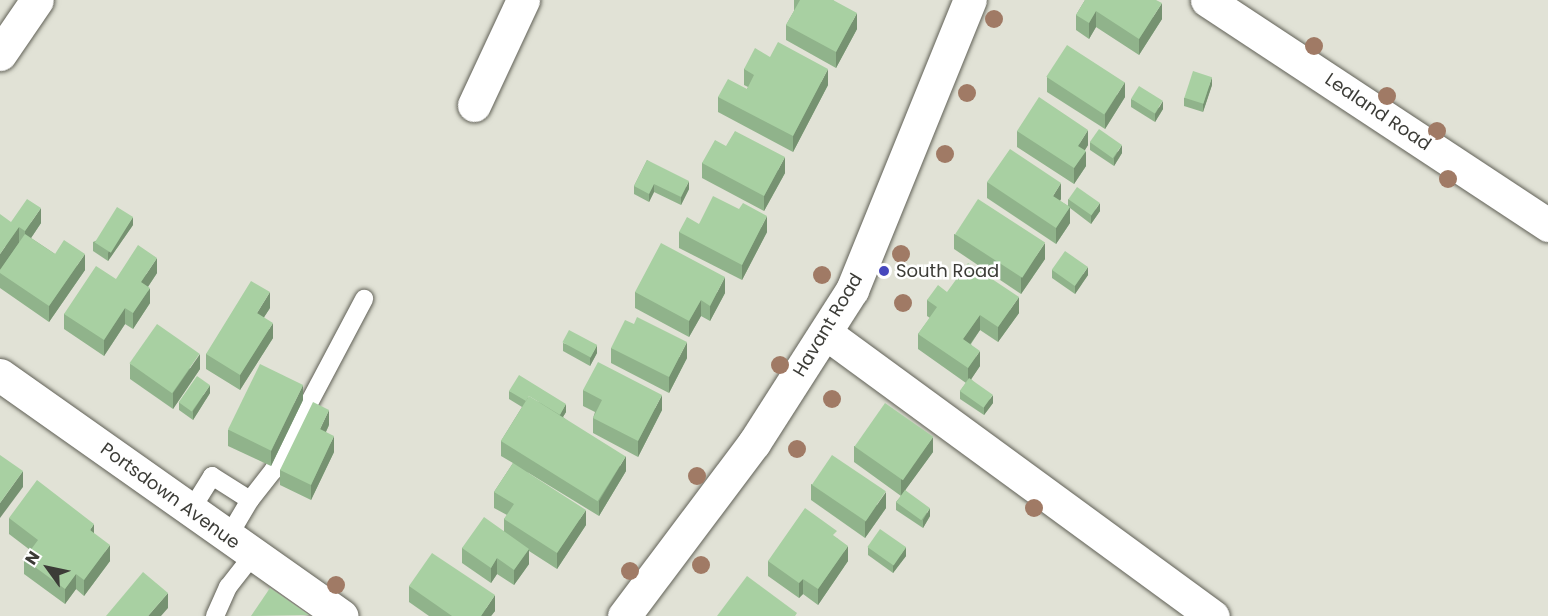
<!DOCTYPE html>
<style>
body{margin:0}
#map{position:relative;width:1548px;height:616px;overflow:hidden;background:#e1e2d6;font-family:Poppins,sans-serif}
div>[style]{position:absolute}
[style*='--x']{left:calc(var(--x)*1px);top:calc(var(--y)*1px);width:calc(var(--w)*1px);rotate:calc(var(--a)*1deg)}
.roads{filter:drop-shadow(0 0 2px #606056) drop-shadow(0 0 2px #606056)}
.service>*{height:18px;margin:-9px;padding:0 9px;transform-origin:9px;border-radius:9px;background:#fff}
.minor>*{height:33px;margin:-16.5px;padding:0 16.5px;transform-origin:16.5px;border-radius:16.5px;background:#fff}
.tertiary>*{height:33px;margin:-16.5px;padding:0 16.5px;transform-origin:16.5px;border-radius:16.5px;background:#fff}
.trees>*{width:18px;height:18px;margin:-9px;border-radius:50%;background:#a07a65}
.wall>*{inset:0;background:#90b38b}
.shaded-wall>*{inset:0;background:#769271}
.building>*{inset:0;background:#a8d0a2;transform-origin:0 0}
.dots>*{width:16px;height:16px;translate:-50% -50%;box-sizing:border-box;border:3px solid #fff;border-radius:50%}
span{translate:-50% -50%;white-space:nowrap;text-align:center;line-height:1.15;-webkit-text-stroke:5px #fff;paint-order:stroke}
.street-label{font-size:18px;color:#3c3c37}
.poi-label{font-size:18px;color:#3c3c37}
.left{translate:0 -50%;text-align:left}
.north{position:absolute;left:18px;top:538px;width:60px;height:60px;-webkit-text-stroke:4px #fff;paint-order:stroke;rotate:303deg;font-size:16px;font-weight:700;line-height:24px;text-align:center;color:#3c3c37}
.north::after{content:'';display:block;margin:auto;width:21px;height:27px;background:#3c3c37;clip-path:polygon(50% 0,100% 100%,50% 72%,0 100%)}
</style>
<div id="map">
<div class="roads">
<div class="service">
<i style="--x:191;--y:510;--w:40;--a:-58"></i>
<i style="--x:212;--y:476;--w:45;--a:32.3"></i>
<i style="--x:228;--y:537;--w:43;--a:-59.3"></i>
<i style="--x:250;--y:500;--w:37;--a:-52"></i>
<i style="--x:273;--y:471;--w:195;--a:-62.1"></i>
<i style="--x:215;--y:616;--w:32;--a:-66"></i>
<i style="--x:228;--y:587;--w:41;--a:-52"></i>
</div>
<div class="minor">
<i style="--x:1207;--y:0;--w:409;--a:33.4"></i>
<i style="--x:0;--y:54;--w:65;--a:-55.6"></i>
<i style="--x:474;--y:105;--w:116;--a:-65"></i>
<i style="--x:827;--y:334;--w:478;--a:36.2"></i>
<i style="--x:0;--y:375;--w:418;--a:35.2"></i>
</div>
<div class="tertiary">
<i style="--x:624;--y:616;--w:216;--a:-53.1"></i>
<i style="--x:754;--y:443;--w:182;--a:-57.4"></i>
<i style="--x:852;--y:290;--w:313;--a:-67.9"></i>
</div>
</div>
<div class="trees">
<i style="left:994px;top:19px"></i>
<i style="left:1314px;top:46px"></i>
<i style="left:967px;top:93px"></i>
<i style="left:1387px;top:96px"></i>
<i style="left:1437px;top:131px"></i>
<i style="left:945px;top:154px"></i>
<i style="left:1448px;top:179px"></i>
<i style="left:901px;top:254px"></i>
<i style="left:822px;top:275px"></i>
<i style="left:903px;top:303px"></i>
<i style="left:780px;top:365px"></i>
<i style="left:832px;top:399px"></i>
<i style="left:797px;top:449px"></i>
<i style="left:697px;top:476px"></i>
<i style="left:1034px;top:508px"></i>
<i style="left:701px;top:565px"></i>
<i style="left:630px;top:571px"></i>
<i style="left:336px;top:585px"></i>
</div>
<div class="wall">
<i style="clip-path:polygon(794px 0,833px 0,857px 29px,836px 68px,786px 40px,786px 25px,794px 11px)"></i>
<i style="clip-path:polygon(1085px 0,1162px 19px,1139px 55px,1096px 27px,1089px 39px,1076px 30px,1076px 15px)"></i>
<i style="clip-path:polygon(770px 57px,828px 85px,793px 152px,718px 112px,718px 97px,747px 89px,748px 87px,744px 85px,744px 69px)"></i>
<i style="clip-path:polygon(1047px 77px,1125px 97px,1105px 129px,1047px 92px)"></i>
<i style="clip-path:polygon(1212px 85px,1203px 112px,1184px 106px,1184px 98px)"></i>
<i style="clip-path:polygon(1131px 99px,1163px 109px,1155px 122px,1131px 107px)"></i>
<i style="clip-path:polygon(1017px 131px,1088px 145px,1085px 150px,1086px 166px,1074px 184px,1017px 147px)"></i>
<i style="clip-path:polygon(1090px 142px,1122px 153px,1114px 166px,1090px 150px)"></i>
<i style="clip-path:polygon(726px 146px,785px 173px,764px 211px,702px 178px,702px 163px)"></i>
<i style="clip-path:polygon(647px 160px,689px 189px,681px 205px,654px 192px,649px 202px,634px 194px,634px 186px)"></i>
<i style="clip-path:polygon(987px 182px,1061px 199px,1060px 201px,1068px 206px,1068px 199px,1100px 211px,1091px 224px,1070px 208px,1070px 223px,1056px 244px,987px 198px)"></i>
<i style="clip-path:polygon(739px 209px,767px 232px,742px 280px,679px 248px,679px 232px,699px 224px)"></i>
<i style="clip-path:polygon(11px 222px,41px 223px,31px 238px,55px 254px,85px 270px,49px 322px,0 288px,0 270px)"></i>
<i style="clip-path:polygon(133px 225px,108px 261px,93px 251px,93px 242px)"></i>
<i style="clip-path:polygon(954px 234px,1045px 259px,1021px 294px,954px 249px)"></i>
<i style="clip-path:polygon(1052px 270px,1088px 275px,1075px 294px,1052px 278px)"></i>
<i style="clip-path:polygon(157px 273px,148px 287px,150px 303px,133px 329px,125px 324px,104px 356px,64px 329px,64px 314px,116px 279px)"></i>
<i style="clip-path:polygon(635px 292px,725px 293px,710px 321px,701px 316px,689px 337px,635px 308px)"></i>
<i style="clip-path:polygon(947px 292px,1019px 313px,998px 342px,980px 330px,971px 344px,980px 366px,971px 379px,993px 403px,984px 415px,960px 399px,960px 391px,966px 383px,918px 349px,918px 334px,930px 318px,927px 316px,927px 300px)"></i>
<i style="clip-path:polygon(270px 308px,264px 317px,273px 338px,240px 390px,206px 369px,206px 354px)"></i>
<i style="clip-path:polygon(563px 343px,597px 353px,590px 366px,563px 351px)"></i>
<i style="clip-path:polygon(611px 348px,687px 358px,669px 393px,611px 363px)"></i>
<i style="clip-path:polygon(130px 364px,200px 369px,173px 409px,130px 379px)"></i>
<i style="clip-path:polygon(583px 390px,662px 410px,638px 457px,593px 433px,593px 418px,595px 412px,583px 406px)"></i>
<i style="clip-path:polygon(509px 391px,566px 412px,563px 417px,626px 471px,599px 516px,527px 472px,586px 525px,557px 569px,529px 551px,529px 564px,514px 585px,497px 574px,491px 583px,462px 563px,462px 548px,504px 531px,504px 519px,507px 515px,494px 508px,494px 492px,513px 463px,501px 456px,501px 441px,522px 407px,509px 399px)"></i>
<i style="clip-path:polygon(210px 393px,193px 420px,179px 410px,179px 402px)"></i>
<i style="clip-path:polygon(303px 400px,271px 466px,228px 446px,228px 430px)"></i>
<i style="clip-path:polygon(329px 425px,326px 432px,334px 452px,311px 500px,280px 485px,280px 470px)"></i>
<i style="clip-path:polygon(854px 446px,933px 452px,905px 490px,930px 516px,923px 528px,896px 510px,896px 502px,901px 496px,854px 462px)"></i>
<i style="clip-path:polygon(811px 484px,886px 508px,865px 538px,811px 500px)"></i>
<i style="clip-path:polygon(9px 518px,94px 534px,110px 561px,84px 596px,76px 589px,65px 604px,24px 574px,24px 559px,30px 550px,9px 534px)"></i>
<i style="clip-path:polygon(837px 538px,848px 561px,818px 605px,803px 594px,799px 598px,768px 576px,768px 561px)"></i>
<i style="clip-path:polygon(868px 547px,906px 556px,893px 573px,868px 555px)"></i>
<i style="clip-path:polygon(409px 586px,495px 611px,491px 616px,429px 616px,409px 602px)"></i>
</div>
<div class="shaded-wall">
<i style="clip-path:polygon(1162px 3px,1162px 19px,1139px 55px,1139px 39px)"></i>
<i style="clip-path:polygon(1096px 11px,1096px 27px,1089px 39px,1089px 23px)"></i>
<i style="clip-path:polygon(857px 13px,857px 29px,836px 68px,836px 52px)"></i>
<i style="clip-path:polygon(828px 69px,828px 85px,793px 152px,793px 136px)"></i>
<i style="clip-path:polygon(1212px 77px,1212px 85px,1203px 112px,1203px 104px)"></i>
<i style="clip-path:polygon(1125px 82px,1125px 97px,1105px 129px,1105px 114px)"></i>
<i style="clip-path:polygon(1163px 101px,1163px 109px,1155px 122px,1155px 114px)"></i>
<i style="clip-path:polygon(1088px 130px,1088px 145px,1078px 161px,1078px 146px)"></i>
<i style="clip-path:polygon(1122px 145px,1122px 153px,1114px 166px,1114px 158px)"></i>
<i style="clip-path:polygon(1086px 151px,1086px 166px,1074px 184px,1074px 168px)"></i>
<i style="clip-path:polygon(785px 157px,785px 173px,764px 211px,764px 196px)"></i>
<i style="clip-path:polygon(689px 181px,689px 189px,681px 205px,681px 197px)"></i>
<i style="clip-path:polygon(1061px 183px,1061px 199px,1053px 211px,1053px 196px)"></i>
<i style="clip-path:polygon(654px 184px,654px 192px,649px 202px,649px 194px)"></i>
<i style="clip-path:polygon(1100px 203px,1100px 211px,1091px 224px,1091px 216px)"></i>
<i style="clip-path:polygon(1070px 207px,1070px 223px,1056px 244px,1056px 228px)"></i>
<i style="clip-path:polygon(41px 208px,41px 223px,25px 247px,25px 231px)"></i>
<i style="clip-path:polygon(767px 216px,767px 232px,742px 280px,742px 265px)"></i>
<i style="clip-path:polygon(133px 217px,133px 225px,108px 261px,108px 253px)"></i>
<i style="clip-path:polygon(19px 227px,19px 243px,0 270px,0 254px)"></i>
<i style="clip-path:polygon(1045px 243px,1045px 259px,1021px 294px,1021px 278px)"></i>
<i style="clip-path:polygon(85px 254px,85px 270px,49px 322px,49px 306px)"></i>
<i style="clip-path:polygon(157px 258px,157px 273px,141px 297px,141px 282px)"></i>
<i style="clip-path:polygon(1088px 267px,1088px 275px,1075px 294px,1075px 286px)"></i>
<i style="clip-path:polygon(725px 277px,725px 293px,710px 321px,710px 306px)"></i>
<i style="clip-path:polygon(150px 288px,150px 303px,133px 329px,133px 313px)"></i>
<i style="clip-path:polygon(270px 292px,270px 308px,257px 328px,257px 313px)"></i>
<i style="clip-path:polygon(1019px 297px,1019px 313px,998px 342px,998px 327px)"></i>
<i style="clip-path:polygon(701px 300px,701px 316px,689px 337px,689px 321px)"></i>
<i style="clip-path:polygon(125px 308px,125px 324px,104px 356px,104px 340px)"></i>
<i style="clip-path:polygon(980px 315px,980px 330px,963px 354px,963px 339px)"></i>
<i style="clip-path:polygon(273px 323px,273px 338px,240px 390px,240px 375px)"></i>
<i style="clip-path:polygon(687px 342px,687px 358px,669px 393px,669px 377px)"></i>
<i style="clip-path:polygon(597px 345px,597px 353px,590px 366px,590px 358px)"></i>
<i style="clip-path:polygon(980px 351px,980px 366px,968px 384px,968px 368px)"></i>
<i style="clip-path:polygon(200px 354px,200px 369px,173px 409px,173px 393px)"></i>
<i style="clip-path:polygon(210px 385px,210px 393px,193px 420px,193px 411px)"></i>
<i style="clip-path:polygon(303px 385px,303px 400px,271px 466px,271px 451px)"></i>
<i style="clip-path:polygon(662px 395px,662px 410px,638px 457px,638px 441px)"></i>
<i style="clip-path:polygon(993px 395px,993px 403px,984px 415px,984px 407px)"></i>
<i style="clip-path:polygon(566px 404px,566px 412px,556px 428px,556px 420px)"></i>
<i style="clip-path:polygon(329px 410px,329px 425px,320px 444px,320px 429px)"></i>
<i style="clip-path:polygon(334px 436px,334px 452px,311px 500px,311px 485px)"></i>
<i style="clip-path:polygon(933px 437px,933px 452px,901px 496px,901px 480px)"></i>
<i style="clip-path:polygon(626px 456px,626px 471px,599px 516px,599px 501px)"></i>
<i style="clip-path:polygon(23px 471px,23px 487px,0 518px,0 503px)"></i>
<i style="clip-path:polygon(886px 492px,886px 508px,865px 538px,865px 522px)"></i>
<i style="clip-path:polygon(930px 508px,930px 516px,923px 528px,923px 520px)"></i>
<i style="clip-path:polygon(586px 510px,586px 525px,557px 569px,557px 553px)"></i>
<i style="clip-path:polygon(94px 524px,94px 539px,90px 530px)"></i>
<i style="clip-path:polygon(110px 545px,110px 561px,84px 596px,84px 580px)"></i>
<i style="clip-path:polygon(848px 546px,848px 561px,818px 605px,818px 589px)"></i>
<i style="clip-path:polygon(906px 547px,906px 556px,893px 573px,893px 565px)"></i>
<i style="clip-path:polygon(529px 549px,529px 564px,514px 585px,514px 570px)"></i>
<i style="clip-path:polygon(497px 558px,497px 574px,491px 583px,491px 568px)"></i>
<i style="clip-path:polygon(76px 574px,76px 589px,65px 604px,65px 589px)"></i>
<i style="clip-path:polygon(803px 579px,803px 594px,799px 598px,799px 583px)"></i>
<i style="clip-path:polygon(168px 593px,168px 608px,161px 616px,148px 616px)"></i>
<i style="clip-path:polygon(495px 595px,495px 611px,491px 616px,481px 616px)"></i>
</div>
<div class="building">
<i style="clip-path:polygon(799px 0,833px 0,857px 13px,836px 52px,786px 25px,800px 0)"></i>
<i style="clip-path:polygon(1085px 0,1156px 0,1162px 3px,1139px 39px,1096px 11px,1089px 23px,1076px 15px)"></i>
<i style="clip-path:polygon(778px 42px,828px 69px,793px 136px,718px 97px,728px 79px,747px 89px,754px 75px,744px 69px,755px 48px,770px 57px)"></i>
<i style="left:1067px;top:45px;width:69px;height:38px;rotate:33deg"></i>
<i style="left:1193px;top:71px;width:20px;height:28px;rotate:18deg"></i>
<i style="left:1139px;top:86px;width:28px;height:15px;rotate:32deg"></i>
<i style="clip-path:polygon(1039px 97px,1088px 130px,1078px 146px,1086px 151px,1074px 168px,1017px 131px)"></i>
<i style="left:1099px;top:129px;width:28px;height:16px;rotate:35deg"></i>
<i style="clip-path:polygon(735px 131px,785px 157px,764px 196px,702px 163px,715px 140px,726px 146px)"></i>
<i style="clip-path:polygon(1010px 149px,1061px 183px,1053px 196px,1070px 207px,1056px 228px,987px 182px)"></i>
<i style="clip-path:polygon(647px 160px,689px 181px,681px 197px,654px 184px,649px 194px,634px 186px)"></i>
<i style="left:1077px;top:187px;width:28px;height:15px;rotate:35deg"></i>
<i style="clip-path:polygon(713px 196px,739px 209px,743px 203px,767px 216px,742px 265px,679px 232px,687px 217px,699px 224px)"></i>
<i style="clip-path:polygon(27px 199px,41px 208px,25px 231px,19px 227px,0 254px,0 214px,11px 222px)"></i>
<i style="left:978px;top:199px;width:80px;height:42px;rotate:33deg"></i>
<i style="left:117px;top:207px;width:19px;height:42px;rotate:32deg"></i>
<i style="clip-path:polygon(25px 234px,55px 254px,64px 240px,85px 254px,49px 306px,0 273px,0 270px)"></i>
<i style="clip-path:polygon(661px 243px,725px 277px,710px 306px,701px 300px,689px 321px,635px 292px)"></i>
<i style="clip-path:polygon(138px 245px,157px 258px,141px 282px,150px 288px,133px 313px,125px 308px,104px 340px,64px 314px,96px 266px,116px 279px)"></i>
<i style="left:1065px;top:251px;width:28px;height:23px;rotate:35deg"></i>
<i style="clip-path:polygon(968px 263px,1019px 297px,998px 327px,980px 315px,963px 339px,980px 351px,968px 368px,918px 334px,937px 307px,927px 300px,938px 285px,947px 292px)"></i>
<i style="clip-path:polygon(251px 281px,270px 292px,257px 313px,273px 323px,240px 375px,206px 354px)"></i>
<i style="clip-path:polygon(637px 317px,687px 342px,669px 377px,611px 348px,625px 320px,634px 324px)"></i>
<i style="left:157px;top:324px;width:52px;height:48px;rotate:35deg"></i>
<i style="left:569px;top:330px;width:32px;height:14px;rotate:28deg"></i>
<i style="clip-path:polygon(598px 362px,662px 395px,638px 441px,593px 418px,602px 400px,583px 390px)"></i>
<i style="left:260px;top:364px;width:48px;height:73px;rotate:26deg"></i>
<i style="clip-path:polygon(519px 375px,566px 404px,560px 415px,529px 396px,526px 401px,509px 391px)"></i>
<i style="left:197px;top:376px;width:16px;height:32px;rotate:35deg"></i>
<i style="left:969px;top:378px;width:29px;height:16px;rotate:35deg"></i>
<i style="left:529px;top:396px;width:114px;height:53px;rotate:32deg"></i>
<i style="clip-path:polygon(313px 402px,329px 410px,320px 429px,334px 436px,311px 485px,280px 470px)"></i>
<i style="left:885px;top:403px;width:59px;height:53px;rotate:35deg"></i>
<i style="clip-path:polygon(0 455px,23px 471px,0 503px)"></i>
<i style="left:832px;top:455px;width:65px;height:36px;rotate:34deg"></i>
<i style="clip-path:polygon(513px 463px,586px 510px,557px 553px,504px 519px,514px 504px,494px 492px)"></i>
<i style="clip-path:polygon(37px 480px,94px 524px,90px 530px,110px 545px,84px 580px,76px 574px,65px 589px,24px 559px,38px 540px,9px 518px)"></i>
<i style="left:905px;top:490px;width:31px;height:15px;rotate:36deg"></i>
<i style="clip-path:polygon(805px 508px,837px 531px,833px 535px,848px 546px,818px 589px,803px 579px,799px 583px,768px 561px)"></i>
<i style="clip-path:polygon(484px 517px,529px 549px,514px 570px,497px 558px,491px 568px,462px 548px)"></i>
<i style="left:880px;top:529px;width:32px;height:22px;rotate:35deg"></i>
<i style="clip-path:polygon(432px 553px,495px 595px,481px 616px,452px 616px,409px 586px)"></i>
<i style="clip-path:polygon(143px 572px,168px 593px,148px 616px,106px 616px)"></i>
<i style="clip-path:polygon(747px 576px,797px 613px,795px 616px,717px 616px)"></i>
<i style="clip-path:polygon(270px 588px,309px 615px,251px 616px)"></i>
</div>
<div class="dots">
<i style="left:884px;top:271px;background:#4647bd"></i>
</div>
<div class="street-label">
<span style="left:1378px;top:112px;rotate:34deg">Lealand Road</span>
<span style="left:828px;top:325px;rotate:-59deg">Havant Road</span>
<span style="left:170px;top:496px;rotate:36deg">Portsdown Avenue</span>
</div>
<div class="poi-label">
<span class="left" style="left:896px;top:271px">South Road</span>
</div>
<div class="north">N</div>
</div>
